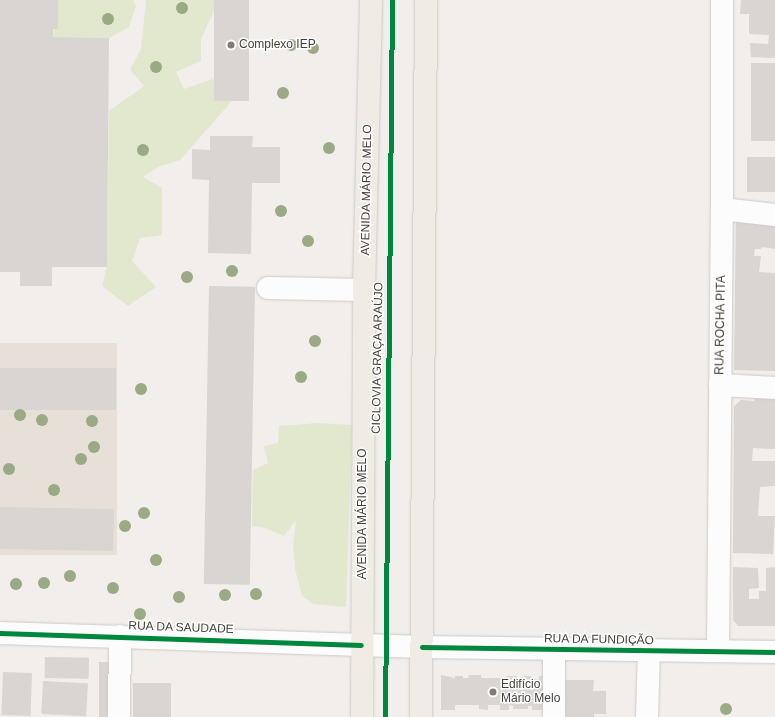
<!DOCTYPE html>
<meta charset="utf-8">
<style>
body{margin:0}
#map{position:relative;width:775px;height:717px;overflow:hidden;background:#f1eeeb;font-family:Arial,sans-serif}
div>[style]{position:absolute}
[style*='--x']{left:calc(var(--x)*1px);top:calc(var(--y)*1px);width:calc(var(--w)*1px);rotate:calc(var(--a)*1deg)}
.education>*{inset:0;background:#e7e0d8;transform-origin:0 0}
.green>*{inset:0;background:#e2e8ce}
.building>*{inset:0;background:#d9d5d2;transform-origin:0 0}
.roads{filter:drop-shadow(0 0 1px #cdcac8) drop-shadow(0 0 1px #cdcac8)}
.minor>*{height:22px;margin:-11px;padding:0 11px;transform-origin:11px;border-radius:11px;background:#fdfcfc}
.major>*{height:22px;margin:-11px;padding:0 11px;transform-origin:11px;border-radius:11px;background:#f0ebe5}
.cycleway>*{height:5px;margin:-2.5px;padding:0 2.5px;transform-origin:2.5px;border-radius:2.5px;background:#00873e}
.trees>*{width:12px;height:12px;margin:-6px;border-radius:50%;background:#9aaa85}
.dots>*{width:11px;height:11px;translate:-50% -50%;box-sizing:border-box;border:2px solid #fff;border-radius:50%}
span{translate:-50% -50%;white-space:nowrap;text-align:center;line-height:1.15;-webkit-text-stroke:3px #fff;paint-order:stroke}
.poi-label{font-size:12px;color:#463f38}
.left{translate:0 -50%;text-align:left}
.street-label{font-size:12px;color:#463f38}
</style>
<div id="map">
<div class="education">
<i style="left:117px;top:343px;width:212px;height:117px;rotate:90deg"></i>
</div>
<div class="green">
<i style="clip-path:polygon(57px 0,133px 0,136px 6px,129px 27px,109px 38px,53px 37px)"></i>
<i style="clip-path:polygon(146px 0,214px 0,214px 11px,201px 39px,201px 61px,176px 72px,184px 89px,213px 79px,232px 101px,180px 160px,160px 166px,143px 177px,162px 188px,162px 235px,140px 238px,132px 261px,156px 287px,128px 306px,102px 286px,107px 267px,109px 111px,144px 86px,130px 70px,141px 49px)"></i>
<i style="clip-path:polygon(318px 423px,352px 425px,346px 607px,313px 604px,302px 596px,295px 569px,293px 545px,296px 520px,284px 536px,266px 528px,252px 526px,253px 470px,268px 463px,264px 446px,278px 443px,279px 426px)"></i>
</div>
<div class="building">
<i style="clip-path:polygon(0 0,58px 0,58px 29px,53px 29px,53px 37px,109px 38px,107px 267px,52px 267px,52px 286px,20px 286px,20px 272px,0 272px)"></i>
<i style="left:214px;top:0;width:35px;height:101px"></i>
<i style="clip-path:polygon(741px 0,775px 0,775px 58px,751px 57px,750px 43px,768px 44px,769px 35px,749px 34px,749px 14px,740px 14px)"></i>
<i style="left:751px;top:63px;width:24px;height:78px"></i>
<i style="clip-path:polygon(210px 136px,253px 136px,252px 147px,280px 147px,280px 183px,252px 183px,251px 254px,208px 253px,209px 180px,192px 179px,192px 149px,210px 150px)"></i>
<i style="left:747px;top:157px;width:28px;height:35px"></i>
<i style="clip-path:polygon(775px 218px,775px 249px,762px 247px,761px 249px,755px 249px,754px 256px,761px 256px,759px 272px,775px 273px,775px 371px,734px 370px,736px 219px)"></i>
<i style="left:209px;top:286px;width:46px;height:298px;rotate:1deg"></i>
<i style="left:116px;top:368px;width:42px;height:116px;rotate:90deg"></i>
<i style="clip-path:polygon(754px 398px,775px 398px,775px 449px,753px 448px,752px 461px,775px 461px,775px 486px,760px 487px,758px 516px,775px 516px,773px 554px,733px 553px,734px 406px,741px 400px,754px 401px)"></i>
<i style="left:0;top:507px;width:114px;height:42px;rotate:1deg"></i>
<i style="clip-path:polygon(733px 567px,758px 568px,759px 588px,749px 589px,749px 599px,759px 599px,759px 591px,766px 591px,766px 568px,775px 567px,775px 626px,738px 626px,733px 620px)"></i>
<i style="left:45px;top:657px;width:44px;height:21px;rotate:1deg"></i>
<i style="left:99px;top:662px;width:14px;height:55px"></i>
<i style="left:3px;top:672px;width:29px;height:43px;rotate:2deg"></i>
<i style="clip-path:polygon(441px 675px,455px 678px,455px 676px,463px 676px,463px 678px,468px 678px,469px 675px,481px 675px,481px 678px,506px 678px,506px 676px,517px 676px,517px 678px,524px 678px,524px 676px,531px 676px,531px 679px,539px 679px,539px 676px,546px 676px,545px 710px,532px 710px,532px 706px,528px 706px,528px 709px,513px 709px,513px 706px,509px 705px,509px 710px,500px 710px,500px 705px,488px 705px,488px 710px,479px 709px,479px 705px,455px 705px,455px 710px,441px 710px)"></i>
<i style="clip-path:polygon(559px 680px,594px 680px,593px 691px,606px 691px,606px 714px,594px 714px,594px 717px,559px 717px)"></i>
<i style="left:43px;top:681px;width:45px;height:33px;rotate:3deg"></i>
<i style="left:133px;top:683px;width:38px;height:34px"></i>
</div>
<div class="roads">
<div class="minor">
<i style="--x:722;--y:209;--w:53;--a:6.5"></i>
<i style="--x:268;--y:288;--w:96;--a:1.2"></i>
<i style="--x:720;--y:385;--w:55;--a:3.1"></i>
<i style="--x:0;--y:633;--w:422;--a:1.9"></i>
<i style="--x:422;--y:647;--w:353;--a:0.8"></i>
<i style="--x:554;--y:649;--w:68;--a:90"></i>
<i style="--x:718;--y:651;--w:442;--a:-89.5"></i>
<i style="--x:722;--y:209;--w:209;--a:-90"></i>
<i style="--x:119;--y:717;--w:81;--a:-89.3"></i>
<i style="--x:647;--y:717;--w:67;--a:-88.3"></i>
</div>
<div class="major">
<i style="--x:362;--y:717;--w:427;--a:-89.7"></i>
<i style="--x:364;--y:290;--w:290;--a:-88.6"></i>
<i style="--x:421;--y:717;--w:717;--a:-89.6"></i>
</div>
</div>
<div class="cycleway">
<i style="--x:0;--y:633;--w:361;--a:1.9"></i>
<i style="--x:422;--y:647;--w:353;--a:0.8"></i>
<i style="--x:385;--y:717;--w:717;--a:-89.44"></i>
</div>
<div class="trees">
<i style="left:182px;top:8px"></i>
<i style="left:108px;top:19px"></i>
<i style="left:291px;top:45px"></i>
<i style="left:313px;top:48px"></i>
<i style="left:156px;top:67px"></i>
<i style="left:283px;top:93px"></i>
<i style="left:329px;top:148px"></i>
<i style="left:143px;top:150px"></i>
<i style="left:281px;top:211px"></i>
<i style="left:308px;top:241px"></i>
<i style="left:232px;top:271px"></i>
<i style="left:187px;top:277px"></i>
<i style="left:315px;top:341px"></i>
<i style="left:301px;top:377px"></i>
<i style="left:141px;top:389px"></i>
<i style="left:20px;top:415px"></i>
<i style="left:42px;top:420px"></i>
<i style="left:92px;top:421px"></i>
<i style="left:94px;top:447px"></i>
<i style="left:81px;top:459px"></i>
<i style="left:9px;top:469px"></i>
<i style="left:54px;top:490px"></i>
<i style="left:144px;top:513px"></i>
<i style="left:125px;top:526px"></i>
<i style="left:156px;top:560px"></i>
<i style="left:70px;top:576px"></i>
<i style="left:44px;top:583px"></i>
<i style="left:16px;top:584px"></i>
<i style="left:113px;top:588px"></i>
<i style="left:256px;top:594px"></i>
<i style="left:225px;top:595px"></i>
<i style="left:179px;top:597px"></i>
<i style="left:140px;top:614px"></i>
<i style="left:726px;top:709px"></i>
</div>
<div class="dots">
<i style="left:231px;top:45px;background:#827c77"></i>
<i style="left:493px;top:692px;background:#827c77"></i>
</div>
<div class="poi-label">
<span class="left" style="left:239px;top:45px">Complexo IEP</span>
<span class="left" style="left:501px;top:692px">Edifício<br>Mário Melo</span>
</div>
<div class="street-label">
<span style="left:367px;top:190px;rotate:-89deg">AVENIDA MÁRIO MELO</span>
<span style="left:721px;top:325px;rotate:-89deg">RUA ROCHA PITA</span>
<span style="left:378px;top:358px;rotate:-89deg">CICLOVIA GRAÇA ARAÚJO</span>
<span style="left:363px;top:514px;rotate:-90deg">AVENIDA MÁRIO MELO</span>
<span style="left:181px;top:628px;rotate:2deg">RUA DA SAUDADE</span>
<span style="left:599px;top:640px;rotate:1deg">RUA DA FUNDIÇÃO</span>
</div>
</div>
